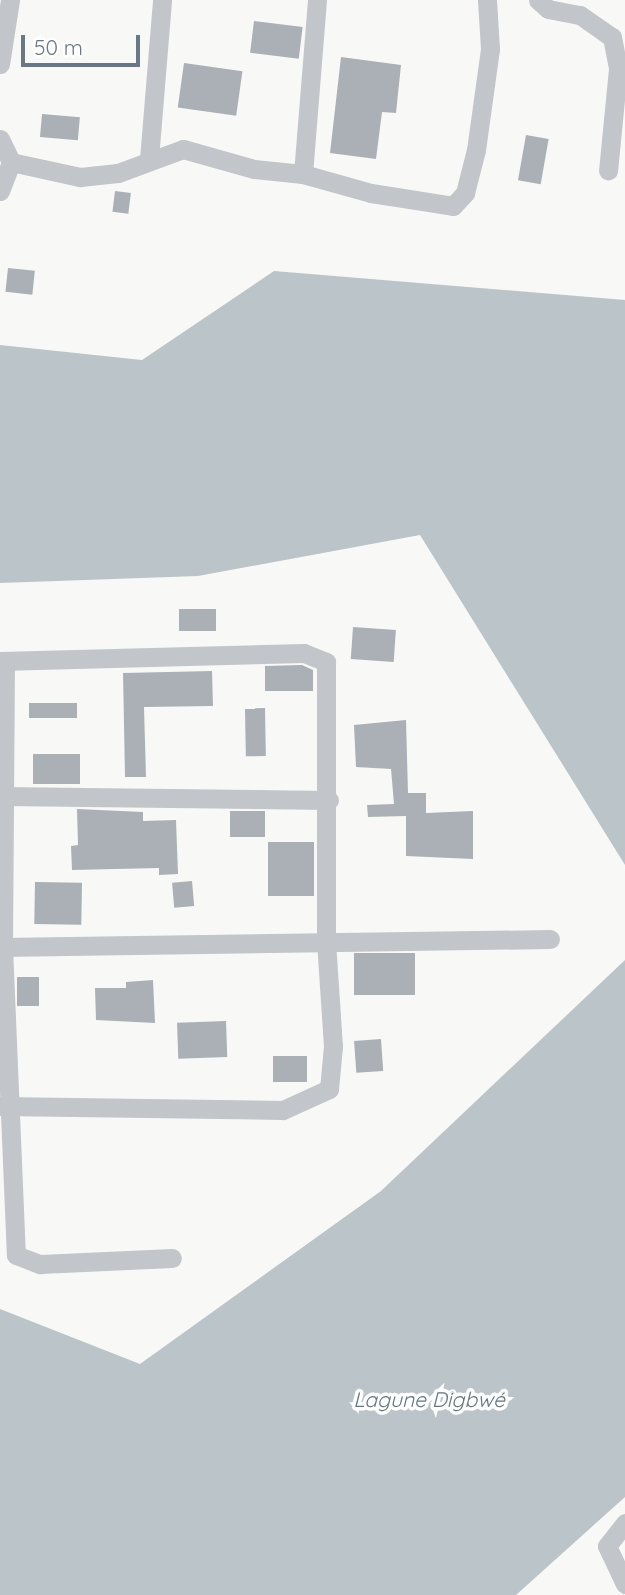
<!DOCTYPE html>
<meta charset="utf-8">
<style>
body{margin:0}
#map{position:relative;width:625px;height:1595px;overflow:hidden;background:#f8f8f6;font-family:Quicksand,sans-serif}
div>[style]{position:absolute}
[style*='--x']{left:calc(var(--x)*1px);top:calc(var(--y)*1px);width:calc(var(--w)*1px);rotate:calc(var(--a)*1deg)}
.water>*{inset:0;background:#bbc4c9}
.building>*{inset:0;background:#aab0b6;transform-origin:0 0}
.minor>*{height:19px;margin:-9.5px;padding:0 9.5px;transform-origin:9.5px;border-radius:9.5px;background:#c2c5c9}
span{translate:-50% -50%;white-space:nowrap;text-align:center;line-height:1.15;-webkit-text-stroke:7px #fff;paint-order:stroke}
.water-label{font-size:21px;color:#66777f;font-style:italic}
.scale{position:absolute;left:21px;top:35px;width:119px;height:32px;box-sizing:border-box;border:4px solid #6a7784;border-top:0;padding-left:9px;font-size:21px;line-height:24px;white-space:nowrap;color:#6a7784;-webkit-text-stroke:5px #fff;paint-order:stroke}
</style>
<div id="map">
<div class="water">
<i style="clip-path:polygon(274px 271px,625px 300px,625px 865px,420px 535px,198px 576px,0 583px,0 345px,142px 360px)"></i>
<i style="clip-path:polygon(625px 960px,625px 1497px,516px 1595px,0 1595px,0 1309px,140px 1364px,381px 1191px)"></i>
</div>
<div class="building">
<i style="left:254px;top:21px;width:49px;height:32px;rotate:7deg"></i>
<i style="clip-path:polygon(341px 57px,401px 65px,396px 113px,382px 112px,376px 159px,330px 153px)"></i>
<i style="left:184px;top:63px;width:59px;height:45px;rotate:8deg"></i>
<i style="left:42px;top:114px;width:38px;height:23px;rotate:5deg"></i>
<i style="left:526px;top:135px;width:23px;height:46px;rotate:10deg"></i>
<i style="left:115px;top:191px;width:16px;height:21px;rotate:7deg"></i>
<i style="left:8px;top:268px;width:27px;height:24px;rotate:6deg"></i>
<i style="left:179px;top:609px;width:37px;height:22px"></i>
<i style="left:353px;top:627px;width:43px;height:32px;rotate:4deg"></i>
<i style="clip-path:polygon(302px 665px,313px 670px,313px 691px,265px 691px,265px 666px)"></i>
<i style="clip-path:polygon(212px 671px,213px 706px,144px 707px,146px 777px,125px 777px,123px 673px)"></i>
<i style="left:77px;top:703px;width:15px;height:48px;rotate:90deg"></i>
<i style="left:265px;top:708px;width:48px;height:20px;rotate:89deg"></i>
<i style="clip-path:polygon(406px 720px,408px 793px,426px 793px,426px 813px,473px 811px,473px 859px,406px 856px,406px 816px,368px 817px,367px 805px,394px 804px,391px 769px,356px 767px,354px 725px)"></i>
<i style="left:33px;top:754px;width:47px;height:30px"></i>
<i style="clip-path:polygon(77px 809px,143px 812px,143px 821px,176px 820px,178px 874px,159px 875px,159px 868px,72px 870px,71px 846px,78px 845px)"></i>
<i style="left:230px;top:811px;width:35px;height:26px"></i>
<i style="left:314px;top:842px;width:54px;height:46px;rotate:90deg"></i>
<i style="left:192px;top:881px;width:25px;height:20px;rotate:85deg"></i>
<i style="left:35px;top:882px;width:47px;height:42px;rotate:1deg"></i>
<i style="left:415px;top:953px;width:42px;height:61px;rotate:90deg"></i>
<i style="left:17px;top:977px;width:22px;height:29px"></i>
<i style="clip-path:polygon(153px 980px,155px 1023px,96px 1020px,95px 988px,126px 988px,126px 982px)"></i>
<i style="left:226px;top:1021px;width:36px;height:49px;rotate:88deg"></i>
<i style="left:381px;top:1039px;width:32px;height:27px;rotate:86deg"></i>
<i style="left:273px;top:1056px;width:34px;height:26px"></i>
</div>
<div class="minor">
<i style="--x:538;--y:0;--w:13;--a:42"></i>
<i style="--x:548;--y:9;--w:33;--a:11"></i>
<i style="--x:580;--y:15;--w:39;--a:35"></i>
<i style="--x:612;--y:37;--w:33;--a:79"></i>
<i style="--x:618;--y:69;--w:102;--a:95.6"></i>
<i style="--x:0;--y:64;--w:65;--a:-81.1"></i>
<i style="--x:0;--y:139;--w:25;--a:64"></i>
<i style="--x:11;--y:162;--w:71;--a:12.3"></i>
<i style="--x:80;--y:177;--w:38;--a:-6"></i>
<i style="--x:118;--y:173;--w:69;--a:-20.3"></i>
<i style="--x:183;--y:149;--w:74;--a:15.7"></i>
<i style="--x:254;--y:169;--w:49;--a:5.8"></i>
<i style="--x:303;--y:174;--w:71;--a:15.6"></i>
<i style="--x:371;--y:193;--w:83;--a:9"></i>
<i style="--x:453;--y:206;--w:18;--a:-47"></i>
<i style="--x:465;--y:193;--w:44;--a:-75.7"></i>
<i style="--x:476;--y:150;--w:102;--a:-82.1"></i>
<i style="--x:490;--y:49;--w:49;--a:-93.5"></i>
<i style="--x:149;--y:159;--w:160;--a:-85.3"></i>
<i style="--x:303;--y:174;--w:175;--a:-85.4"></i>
<i style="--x:0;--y:191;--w:31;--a:-69"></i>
<i style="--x:0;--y:661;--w:304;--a:-1.5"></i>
<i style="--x:304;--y:653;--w:24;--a:22"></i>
<i style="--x:326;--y:662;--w:279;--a:90"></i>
<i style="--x:326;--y:941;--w:105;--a:86.2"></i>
<i style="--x:333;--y:1046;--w:43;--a:95.3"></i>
<i style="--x:329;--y:1089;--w:51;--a:155.5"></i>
<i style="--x:283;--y:1110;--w:283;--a:-179.2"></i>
<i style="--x:5;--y:661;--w:286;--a:90.4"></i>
<i style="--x:3;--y:947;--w:308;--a:87.6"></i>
<i style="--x:16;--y:1255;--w:26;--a:21"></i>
<i style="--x:40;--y:1264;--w:132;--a:-2.6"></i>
<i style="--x:0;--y:796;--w:329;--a:0.7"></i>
<i style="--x:0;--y:947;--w:550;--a:-0.83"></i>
<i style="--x:625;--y:1523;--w:29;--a:128"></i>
<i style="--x:607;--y:1546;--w:42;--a:64.7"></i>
</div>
<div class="water-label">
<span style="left:429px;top:1399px">Lagune Digbwé</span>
</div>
<div class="scale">50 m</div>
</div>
